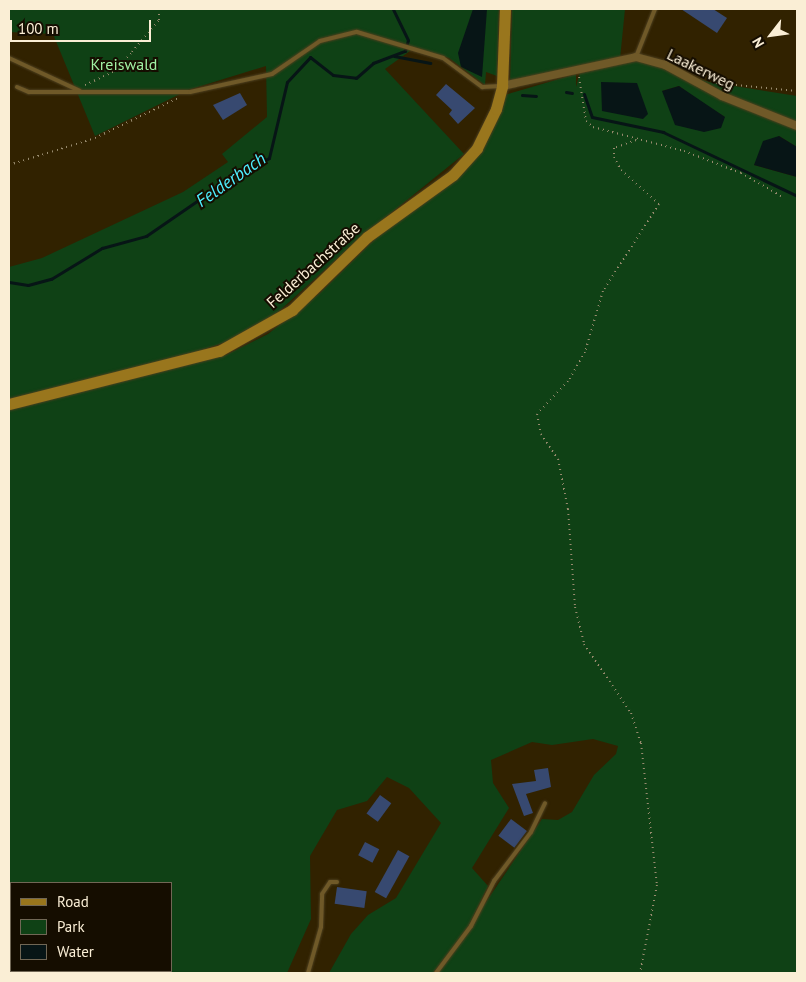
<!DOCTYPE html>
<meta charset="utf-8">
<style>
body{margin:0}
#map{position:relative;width:806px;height:982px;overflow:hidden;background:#312200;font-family:"PT Sans",sans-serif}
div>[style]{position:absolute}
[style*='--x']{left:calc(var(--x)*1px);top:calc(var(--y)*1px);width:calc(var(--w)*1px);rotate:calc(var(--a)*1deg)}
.green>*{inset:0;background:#0f4115}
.water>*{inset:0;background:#071516}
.stream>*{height:3px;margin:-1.5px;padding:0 1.5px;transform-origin:1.5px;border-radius:1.5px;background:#071516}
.building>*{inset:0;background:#374970;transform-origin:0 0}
.path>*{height:2px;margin-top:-1px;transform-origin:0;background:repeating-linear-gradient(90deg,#988b6e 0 1px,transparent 0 5px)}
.roads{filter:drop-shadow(0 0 1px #4d3f1e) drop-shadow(0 0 1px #4d3f1e)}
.lane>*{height:4px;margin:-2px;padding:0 2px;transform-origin:2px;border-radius:2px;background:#6f5928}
.street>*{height:8px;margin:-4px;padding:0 4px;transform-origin:4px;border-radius:4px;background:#6f5928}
.secondary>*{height:11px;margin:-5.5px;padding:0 5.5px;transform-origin:5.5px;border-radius:5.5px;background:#99761d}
span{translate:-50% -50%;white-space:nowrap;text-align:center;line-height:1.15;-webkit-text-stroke:4px #150d00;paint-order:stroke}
.park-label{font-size:16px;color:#a0f0a3}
.street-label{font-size:16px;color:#faeed5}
.water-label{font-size:18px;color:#4eeefe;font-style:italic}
.frame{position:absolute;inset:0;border:10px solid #faeed5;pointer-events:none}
.legend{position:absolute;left:10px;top:882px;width:162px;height:90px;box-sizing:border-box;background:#150d00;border:1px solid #716755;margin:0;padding:6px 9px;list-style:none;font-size:15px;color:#faeed5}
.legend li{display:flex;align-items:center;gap:10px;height:25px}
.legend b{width:25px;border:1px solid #716755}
.north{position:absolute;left:746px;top:10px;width:50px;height:50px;-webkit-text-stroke:4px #150d00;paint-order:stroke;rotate:240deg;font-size:14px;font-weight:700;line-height:20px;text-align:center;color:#faeed5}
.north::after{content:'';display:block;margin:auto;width:18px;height:22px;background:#faeed5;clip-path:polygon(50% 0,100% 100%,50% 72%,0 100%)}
.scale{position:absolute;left:10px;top:20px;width:141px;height:22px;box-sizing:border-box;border:2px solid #faeed5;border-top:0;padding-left:6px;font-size:15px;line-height:18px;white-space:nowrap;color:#faeed5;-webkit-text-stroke:4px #150d00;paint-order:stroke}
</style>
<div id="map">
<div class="green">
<i style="clip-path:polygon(9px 9px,499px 9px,497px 76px,486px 72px,485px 85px,449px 58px,414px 48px,385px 69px,464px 154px,360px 238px,277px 313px,232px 340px,171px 360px,9px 400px,9px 267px,42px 258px,183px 192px,228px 162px,222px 154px,267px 117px,266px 66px,188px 90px,95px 136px,53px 34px,9px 32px)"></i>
<i style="clip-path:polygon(512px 9px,625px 9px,620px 59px,510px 82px)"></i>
<i style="clip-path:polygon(evenodd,636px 59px,709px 82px,797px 96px,797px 147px,779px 136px,754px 165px,797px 177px,797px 973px,438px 973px,542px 819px,558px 820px,572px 812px,594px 775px,616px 754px,618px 746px,593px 739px,552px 745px,532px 742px,491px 760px,493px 783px,509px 808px,472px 868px,488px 886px,468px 927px,433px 973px,329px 973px,351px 934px,368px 915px,396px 898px,441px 823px,409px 788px,387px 777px,367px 801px,337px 810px,310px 856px,311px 919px,287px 973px,9px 973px,9px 408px,226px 355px,268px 334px,320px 293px,377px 237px,458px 178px,492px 132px,505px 95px,576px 74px,576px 87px,580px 72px,636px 59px,679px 86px,702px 103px,725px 117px,662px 91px,679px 86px,636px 59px,11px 883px,171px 883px,171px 971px,11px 971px,11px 883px)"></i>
</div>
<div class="water">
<i style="clip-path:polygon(473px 9px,487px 9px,482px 77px,461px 67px,458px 53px)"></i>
<i style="clip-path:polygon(601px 82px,637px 83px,648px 114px,643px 119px,602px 111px)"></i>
<i style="clip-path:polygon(679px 86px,725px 117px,721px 128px,704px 132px,675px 125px,662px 91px)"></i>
<i style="clip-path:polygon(779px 136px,797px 147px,797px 177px,754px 165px,763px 141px)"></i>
</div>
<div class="stream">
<i style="--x:394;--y:56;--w:37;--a:11"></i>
<i style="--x:566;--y:92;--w:6;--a:9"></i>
<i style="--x:584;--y:94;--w:24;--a:71"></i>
<i style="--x:592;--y:117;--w:73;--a:11.9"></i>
<i style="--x:663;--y:132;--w:148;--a:25.5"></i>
<i style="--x:522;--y:95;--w:14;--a:4"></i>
<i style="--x:9;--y:282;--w:19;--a:9"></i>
<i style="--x:28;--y:285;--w:24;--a:-15"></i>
<i style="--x:51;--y:279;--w:60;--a:-31.3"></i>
<i style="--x:102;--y:248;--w:46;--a:-15.3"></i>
<i style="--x:146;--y:236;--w:101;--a:-34.5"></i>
<i style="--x:229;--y:179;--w:45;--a:-27.7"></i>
<i style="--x:269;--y:158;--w:78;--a:-76.7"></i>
<i style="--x:287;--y:82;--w:34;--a:-47"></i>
<i style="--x:310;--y:57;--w:29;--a:38"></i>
<i style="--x:333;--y:75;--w:23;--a:7"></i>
<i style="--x:356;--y:78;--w:23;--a:-41"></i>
<i style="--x:373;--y:63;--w:34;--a:-21"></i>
<i style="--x:405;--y:51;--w:11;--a:-75"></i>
<i style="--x:408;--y:40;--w:34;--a:-116"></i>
</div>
<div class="building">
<i style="clip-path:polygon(681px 9px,713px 9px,727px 18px,717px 33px)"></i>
<i style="clip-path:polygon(446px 84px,475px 108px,458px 124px,449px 114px,452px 110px,436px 95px)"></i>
<i style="clip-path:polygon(240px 93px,247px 105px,223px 120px,213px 105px)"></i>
<i style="clip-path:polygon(548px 768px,551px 787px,526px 794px,533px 813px,524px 816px,512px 784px,536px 781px,534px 770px)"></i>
<i style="left:380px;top:795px;width:14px;height:23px;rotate:36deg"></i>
<i style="left:511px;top:819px;width:20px;height:21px;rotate:37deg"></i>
<i style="left:365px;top:842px;width:16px;height:15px;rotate:27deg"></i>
<i style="left:398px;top:850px;width:13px;height:48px;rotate:29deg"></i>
<i style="left:337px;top:887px;width:30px;height:17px;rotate:8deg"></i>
</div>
<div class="path">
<i style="--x:579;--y:77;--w:45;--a:81"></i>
<i style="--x:586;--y:121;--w:9;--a:41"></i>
<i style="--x:593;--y:127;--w:94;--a:14.8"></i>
<i style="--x:684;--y:151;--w:61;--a:21.1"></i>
<i style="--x:741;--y:173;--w:48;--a:29.7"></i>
<i style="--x:716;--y:83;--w:81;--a:5.6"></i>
<i style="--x:85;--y:85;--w:31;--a:-25"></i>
<i style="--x:113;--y:72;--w:28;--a:-46"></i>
<i style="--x:132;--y:52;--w:42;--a:-49.8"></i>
<i style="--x:159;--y:20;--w:11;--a:-90"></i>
<i style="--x:636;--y:140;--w:23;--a:160"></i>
<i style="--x:614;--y:148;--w:9;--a:90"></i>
<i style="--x:614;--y:157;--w:15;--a:62"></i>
<i style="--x:621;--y:170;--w:51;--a:41.8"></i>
<i style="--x:659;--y:204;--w:103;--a:122.8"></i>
<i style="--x:603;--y:291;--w:64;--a:106.4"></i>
<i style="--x:585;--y:352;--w:34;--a:120"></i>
<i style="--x:568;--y:381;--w:45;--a:133.2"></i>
<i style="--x:537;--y:414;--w:20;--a:79"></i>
<i style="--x:541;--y:434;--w:30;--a:56"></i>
<i style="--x:558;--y:459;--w:51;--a:78.7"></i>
<i style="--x:568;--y:509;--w:98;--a:85.9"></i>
<i style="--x:575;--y:607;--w:38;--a:76"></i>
<i style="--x:584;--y:644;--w:83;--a:55.7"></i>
<i style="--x:631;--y:713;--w:32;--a:72"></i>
<i style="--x:641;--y:743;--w:143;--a:83.6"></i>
<i style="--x:657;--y:885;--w:90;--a:100.9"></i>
<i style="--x:9;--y:165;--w:90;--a:-17.4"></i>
<i style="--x:95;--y:138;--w:92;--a:-25.7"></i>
</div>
<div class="roads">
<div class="lane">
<i style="--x:636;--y:57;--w:52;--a:-68.4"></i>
<i style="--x:9;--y:58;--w:78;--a:24.9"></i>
<i style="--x:17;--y:87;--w:13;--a:23"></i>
<i style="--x:29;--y:92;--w:161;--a:0"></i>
<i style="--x:190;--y:92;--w:84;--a:-12.4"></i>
<i style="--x:272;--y:74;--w:58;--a:-34.5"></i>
<i style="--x:320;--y:41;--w:38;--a:-14"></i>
<i style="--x:357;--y:32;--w:90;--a:16.8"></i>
<i style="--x:443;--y:58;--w:49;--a:36.6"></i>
<i style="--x:482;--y:87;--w:19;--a:-3"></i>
<i style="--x:308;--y:973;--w:48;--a:-74.2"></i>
<i style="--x:321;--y:927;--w:33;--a:-88"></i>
<i style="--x:322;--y:894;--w:14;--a:-56"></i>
<i style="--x:330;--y:882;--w:7;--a:0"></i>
<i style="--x:436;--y:973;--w:59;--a:-53.3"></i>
<i style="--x:471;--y:926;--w:51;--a:-62.9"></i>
<i style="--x:494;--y:881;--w:61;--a:-52.9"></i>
<i style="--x:531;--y:832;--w:32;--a:-64"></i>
</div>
<div class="street">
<i style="--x:502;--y:86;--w:137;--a:-12.2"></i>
<i style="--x:636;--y:57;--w:30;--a:15"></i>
<i style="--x:665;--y:65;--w:65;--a:28.5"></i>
<i style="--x:722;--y:96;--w:81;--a:21.8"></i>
</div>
<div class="secondary">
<i style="--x:9;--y:404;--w:217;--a:-14.2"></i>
<i style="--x:219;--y:351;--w:84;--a:-29.3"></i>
<i style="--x:292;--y:310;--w:105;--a:-44.2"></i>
<i style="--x:367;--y:237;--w:106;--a:-35.8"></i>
<i style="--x:453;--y:175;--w:36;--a:-48"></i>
<i style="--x:477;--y:148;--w:43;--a:-64"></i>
<i style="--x:496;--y:109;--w:24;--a:-75"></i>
<i style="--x:502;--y:86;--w:77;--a:-87.8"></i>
</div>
</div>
<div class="park-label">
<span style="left:124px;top:64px">Kreiswald</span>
</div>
<div class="street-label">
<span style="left:701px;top:69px;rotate:26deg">Laakerweg</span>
<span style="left:313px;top:265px;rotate:-42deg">Felderbachstraße</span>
</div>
<div class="water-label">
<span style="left:231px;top:180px;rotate:-35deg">Felderbach</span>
</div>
<div class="frame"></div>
<ul class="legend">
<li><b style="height:6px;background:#99761d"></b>Road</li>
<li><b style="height:14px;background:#0f4115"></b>Park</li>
<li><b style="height:14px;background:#071516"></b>Water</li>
</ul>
<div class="north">N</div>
<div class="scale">100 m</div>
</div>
